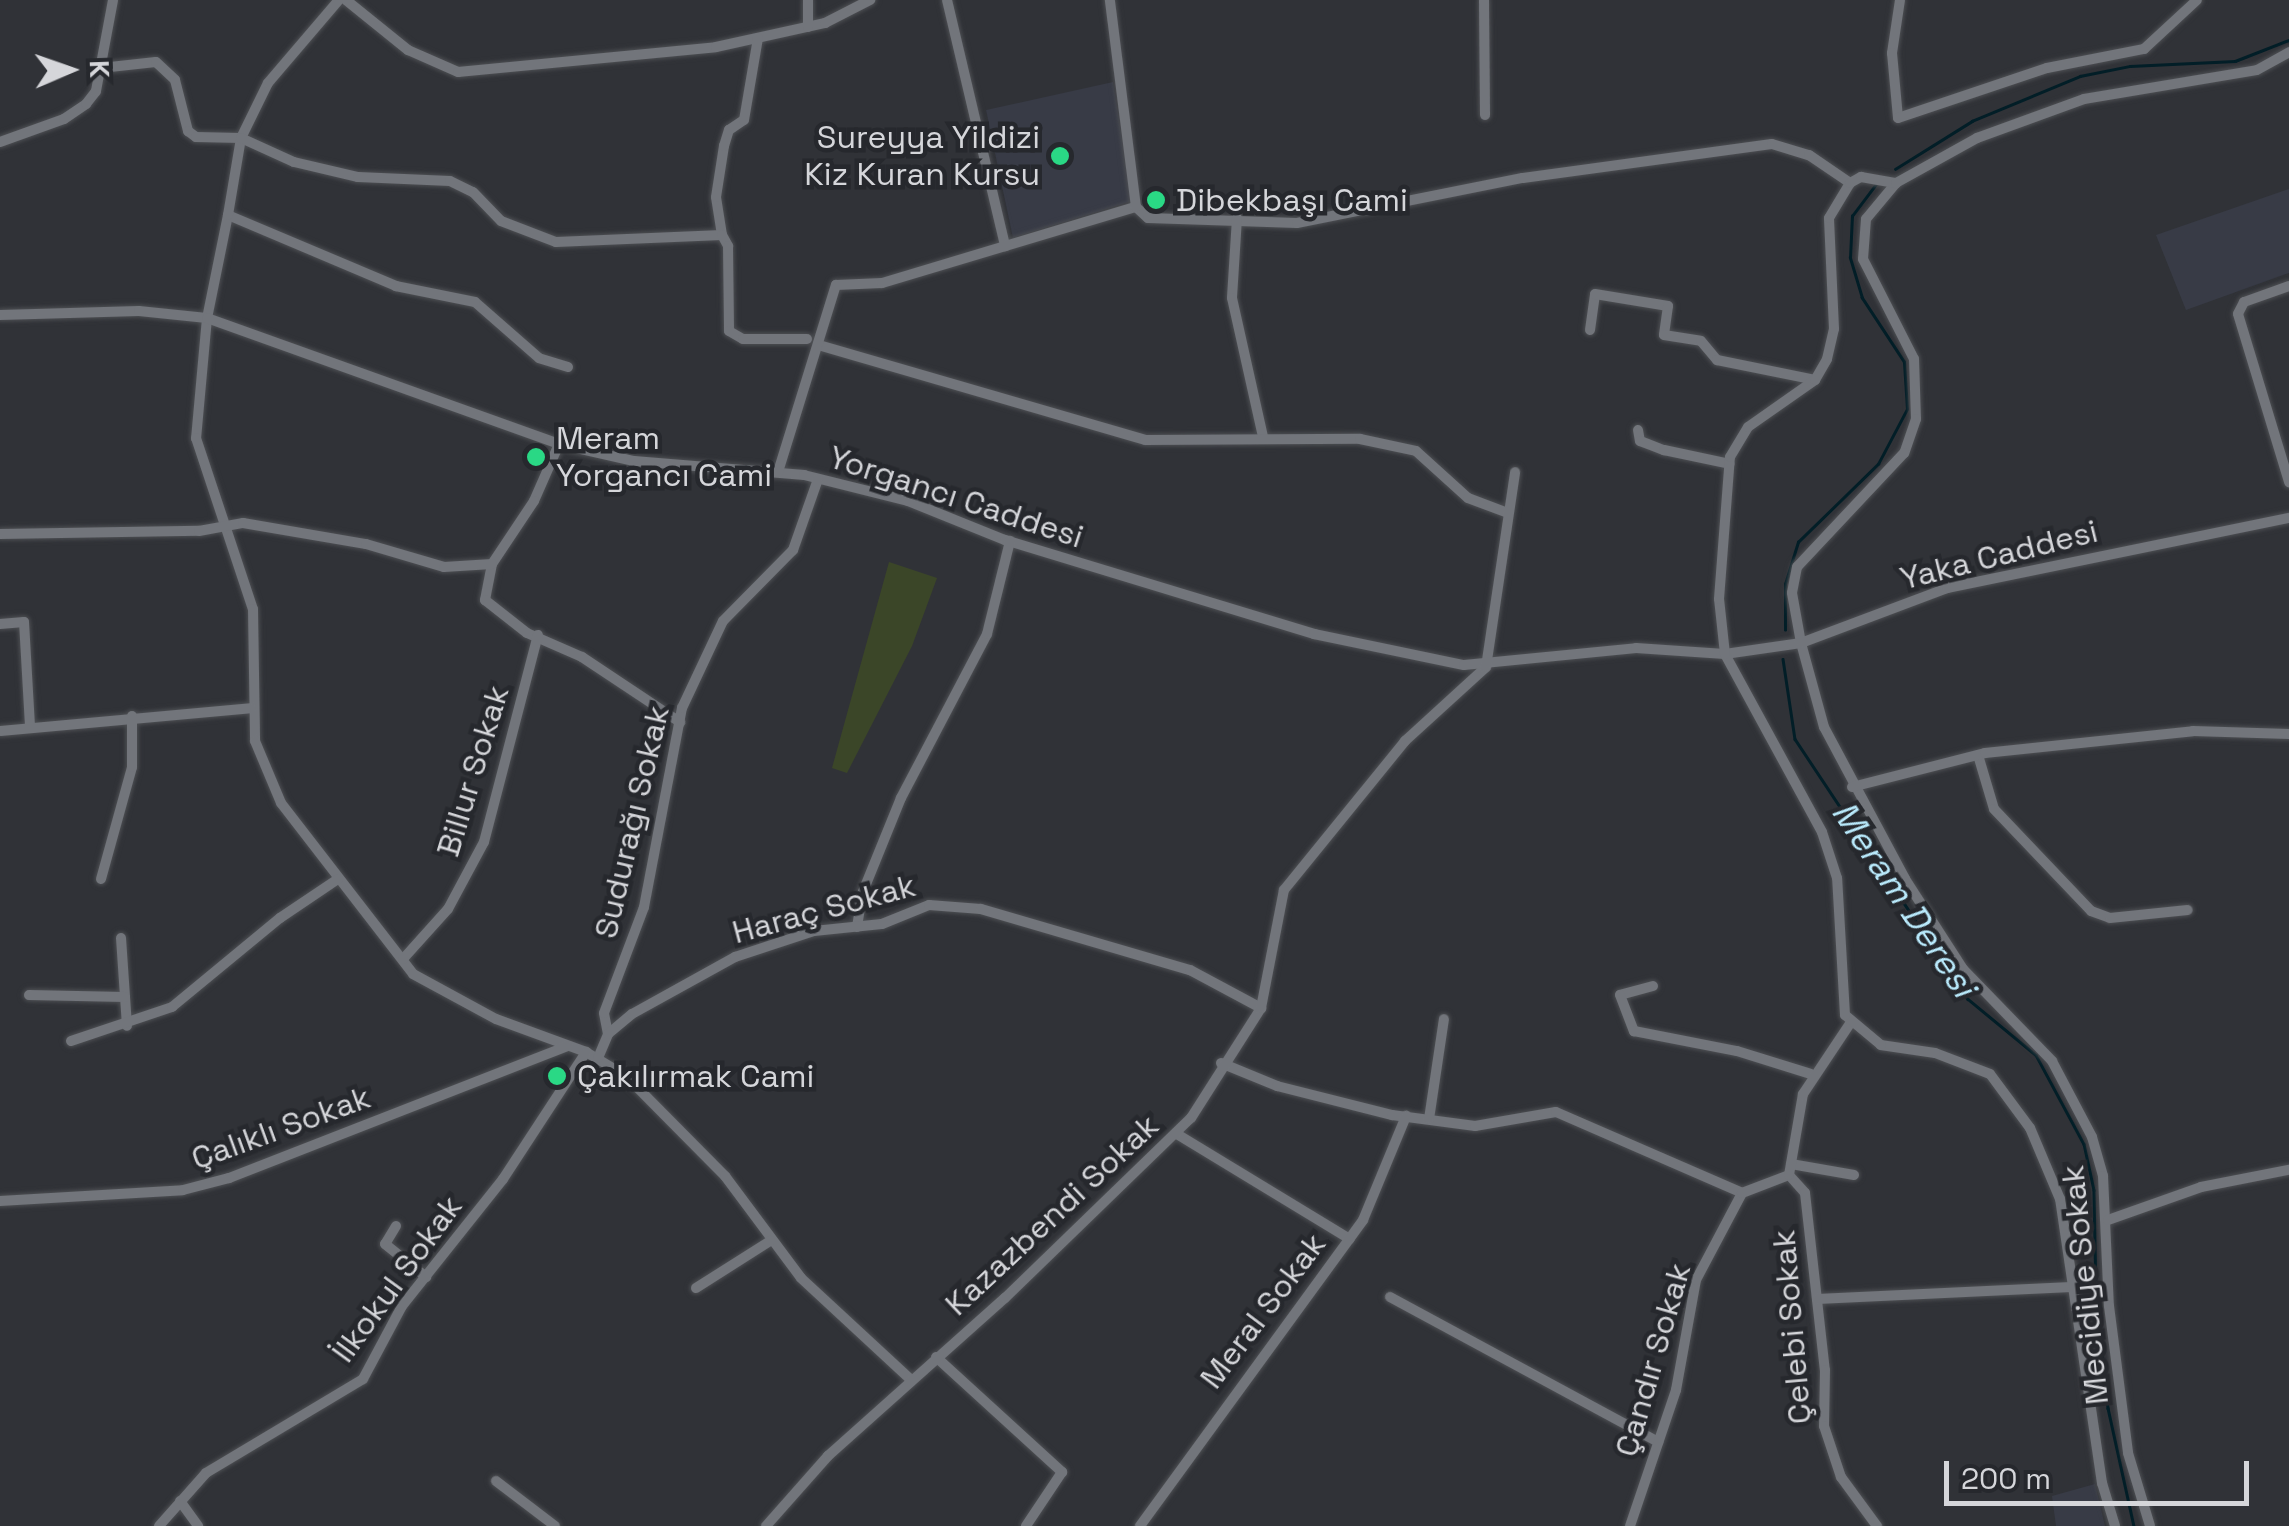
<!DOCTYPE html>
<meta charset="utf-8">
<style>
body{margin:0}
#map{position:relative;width:2289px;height:1526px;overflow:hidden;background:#303237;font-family:"Space Grotesk",sans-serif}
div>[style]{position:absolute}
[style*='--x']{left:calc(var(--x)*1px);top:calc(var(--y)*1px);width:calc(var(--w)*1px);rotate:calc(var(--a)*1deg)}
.built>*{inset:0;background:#383b46}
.green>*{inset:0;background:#3b4628}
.stream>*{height:2.5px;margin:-1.25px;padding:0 1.25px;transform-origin:1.25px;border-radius:1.25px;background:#021e27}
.roads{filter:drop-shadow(0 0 2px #4d4f53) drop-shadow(0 0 2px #4d4f53)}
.minor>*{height:10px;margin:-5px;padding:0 5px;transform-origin:5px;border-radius:5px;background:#72757b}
.dots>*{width:28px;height:28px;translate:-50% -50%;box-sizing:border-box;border:5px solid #26282d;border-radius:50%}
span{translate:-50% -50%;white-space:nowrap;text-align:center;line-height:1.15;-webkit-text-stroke:9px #26282d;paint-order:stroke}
.poi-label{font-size:32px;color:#d5d6da}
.right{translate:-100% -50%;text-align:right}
.left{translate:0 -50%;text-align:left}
.street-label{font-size:32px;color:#d5d6da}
.water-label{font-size:35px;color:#b9eafc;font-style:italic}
.north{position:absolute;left:20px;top:20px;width:100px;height:100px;-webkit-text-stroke:8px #26282d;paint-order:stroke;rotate:88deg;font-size:28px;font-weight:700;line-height:40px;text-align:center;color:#d5d6da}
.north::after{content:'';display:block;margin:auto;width:35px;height:45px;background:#d5d6da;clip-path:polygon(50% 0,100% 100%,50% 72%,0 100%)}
.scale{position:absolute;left:1944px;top:1461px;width:305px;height:45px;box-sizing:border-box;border:5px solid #d5d6da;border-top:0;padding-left:12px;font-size:30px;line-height:35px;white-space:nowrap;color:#d5d6da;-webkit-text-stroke:8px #26282d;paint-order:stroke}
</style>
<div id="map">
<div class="built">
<i style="clip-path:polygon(1113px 82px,1132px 201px,1013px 238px,986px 110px)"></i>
<i style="clip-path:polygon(2289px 189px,2289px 273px,2186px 310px,2156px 235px)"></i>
<i style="clip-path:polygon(2095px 1484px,2105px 1526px,2056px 1526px,2052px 1496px)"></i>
</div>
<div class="green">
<i style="clip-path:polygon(889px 562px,937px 578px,912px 646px,847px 773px,832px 768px)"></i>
</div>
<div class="stream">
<i style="--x:1895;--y:169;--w:91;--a:-31.9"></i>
<i style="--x:1972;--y:121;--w:117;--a:-22.6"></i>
<i style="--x:2080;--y:76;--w:51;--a:-11.3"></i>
<i style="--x:2130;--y:66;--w:105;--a:-2.7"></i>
<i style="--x:2235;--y:61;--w:58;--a:-21.3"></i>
<i style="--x:1785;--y:630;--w:46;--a:-90"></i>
<i style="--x:1785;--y:584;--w:44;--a:-72.8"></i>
<i style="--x:1798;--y:542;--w:112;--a:-44.3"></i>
<i style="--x:1878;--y:464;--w:62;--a:-62.2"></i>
<i style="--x:1907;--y:409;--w:47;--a:-93.7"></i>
<i style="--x:1904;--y:362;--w:77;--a:-123.3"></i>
<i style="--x:1862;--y:298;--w:42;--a:-106.7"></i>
<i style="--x:1850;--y:258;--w:42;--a:-87.3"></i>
<i style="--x:1852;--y:216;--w:39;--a:-53"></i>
<i style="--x:1783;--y:659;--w:81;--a:81.5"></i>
<i style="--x:1795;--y:739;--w:312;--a:56.4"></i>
<i style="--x:1968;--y:999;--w:88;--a:39.5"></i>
<i style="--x:2036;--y:1055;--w:101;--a:61.7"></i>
<i style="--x:2084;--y:1144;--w:47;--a:77.7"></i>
<i style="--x:2094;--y:1190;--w:106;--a:88.9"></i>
<i style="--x:2096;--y:1296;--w:113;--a:83.9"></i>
<i style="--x:2108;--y:1408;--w:121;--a:77.6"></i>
</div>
<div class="roads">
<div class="minor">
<i style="--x:346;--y:0;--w:80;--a:38.9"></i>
<i style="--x:408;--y:50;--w:55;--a:23.7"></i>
<i style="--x:458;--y:72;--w:259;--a:-5.5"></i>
<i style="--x:716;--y:47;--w:112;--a:-12.4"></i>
<i style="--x:825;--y:23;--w:51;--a:-27.1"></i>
<i style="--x:947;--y:0;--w:253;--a:76.7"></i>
<i style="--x:1484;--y:0;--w:115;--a:89.5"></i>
<i style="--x:1900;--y:0;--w:54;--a:98.6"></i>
<i style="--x:1892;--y:53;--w:65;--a:84.7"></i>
<i style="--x:1898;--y:118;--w:157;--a:-18.6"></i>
<i style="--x:2047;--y:68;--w:99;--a:-11.1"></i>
<i style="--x:2144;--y:49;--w:72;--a:-42.8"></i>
<i style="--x:808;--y:27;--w:27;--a:-90"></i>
<i style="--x:101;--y:68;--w:55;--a:-6.2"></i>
<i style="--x:156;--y:62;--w:26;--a:43"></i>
<i style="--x:175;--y:80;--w:53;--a:75.7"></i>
<i style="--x:188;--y:131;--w:10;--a:37"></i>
<i style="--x:196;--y:137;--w:45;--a:1.3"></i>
<i style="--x:241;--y:138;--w:61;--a:-63.9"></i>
<i style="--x:268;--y:83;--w:109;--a:-49.5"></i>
<i style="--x:0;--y:142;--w:68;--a:-19.8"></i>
<i style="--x:64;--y:119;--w:27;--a:-34"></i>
<i style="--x:86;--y:104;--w:16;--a:-52"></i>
<i style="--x:96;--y:91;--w:93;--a:-79.4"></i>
<i style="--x:1896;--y:183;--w:47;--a:129.8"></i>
<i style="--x:1866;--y:219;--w:40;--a:94.3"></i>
<i style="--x:1863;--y:259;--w:112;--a:63"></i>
<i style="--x:1914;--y:359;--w:60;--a:88.1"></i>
<i style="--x:1916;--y:419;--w:36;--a:109"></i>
<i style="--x:1904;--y:453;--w:156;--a:133.2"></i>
<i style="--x:1797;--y:567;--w:26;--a:101"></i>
<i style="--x:1792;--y:593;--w:51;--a:79.8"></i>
<i style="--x:1801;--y:643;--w:87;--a:74.7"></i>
<i style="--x:1824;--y:727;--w:172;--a:61.9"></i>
<i style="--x:1905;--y:879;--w:107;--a:57.2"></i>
<i style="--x:1963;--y:969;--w:128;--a:45.9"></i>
<i style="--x:2052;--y:1061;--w:86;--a:62.2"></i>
<i style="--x:2092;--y:1137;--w:41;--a:74.2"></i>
<i style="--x:2103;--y:1176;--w:130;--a:87.4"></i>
<i style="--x:2109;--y:1306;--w:148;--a:82.6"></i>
<i style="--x:2128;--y:1453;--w:76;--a:73.2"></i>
<i style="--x:1136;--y:207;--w:16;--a:43"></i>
<i style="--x:1148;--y:218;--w:149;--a:1.9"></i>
<i style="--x:1297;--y:223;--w:230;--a:-11.3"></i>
<i style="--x:1523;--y:178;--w:251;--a:-7.8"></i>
<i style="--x:1772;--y:144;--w:39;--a:17"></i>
<i style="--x:1809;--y:155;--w:50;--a:34.3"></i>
<i style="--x:228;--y:215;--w:105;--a:101.5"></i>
<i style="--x:207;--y:318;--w:121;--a:95.2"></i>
<i style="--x:196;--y:438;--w:180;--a:71.6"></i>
<i style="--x:253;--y:609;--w:132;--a:89.1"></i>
<i style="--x:255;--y:741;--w:67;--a:67.2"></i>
<i style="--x:281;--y:803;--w:216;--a:52.3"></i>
<i style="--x:413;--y:974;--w:94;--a:28.5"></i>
<i style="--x:496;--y:1019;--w:96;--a:20.1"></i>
<i style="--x:586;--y:1052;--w:47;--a:31"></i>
<i style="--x:626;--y:1076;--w:141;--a:45.3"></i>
<i style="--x:725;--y:1176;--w:127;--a:53.3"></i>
<i style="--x:801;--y:1278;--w:147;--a:42.8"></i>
<i style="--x:1237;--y:218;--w:80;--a:93.6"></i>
<i style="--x:1232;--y:298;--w:142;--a:77.4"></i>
<i style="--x:722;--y:235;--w:38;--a:-99"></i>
<i style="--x:716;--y:197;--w:52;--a:-81.1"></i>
<i style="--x:724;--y:146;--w:17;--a:-73"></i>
<i style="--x:729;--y:130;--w:18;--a:-34"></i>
<i style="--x:744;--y:120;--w:83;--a:-80.3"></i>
<i style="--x:2289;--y:286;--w:48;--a:160.4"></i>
<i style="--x:2244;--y:302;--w:13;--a:117"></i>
<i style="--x:2238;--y:314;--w:176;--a:73.1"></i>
<i style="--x:0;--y:315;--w:139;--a:-1.6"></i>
<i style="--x:139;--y:311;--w:68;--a:5.9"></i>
<i style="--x:207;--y:318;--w:374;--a:19.7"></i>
<i style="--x:559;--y:444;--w:77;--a:12.8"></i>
<i style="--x:634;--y:461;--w:171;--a:4.7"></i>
<i style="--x:804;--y:475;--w:107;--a:14"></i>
<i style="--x:908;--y:501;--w:105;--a:21.9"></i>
<i style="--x:1005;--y:540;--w:323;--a:16.9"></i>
<i style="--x:1314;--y:634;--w:153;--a:11.7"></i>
<i style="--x:1464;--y:665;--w:173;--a:-5.6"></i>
<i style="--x:1636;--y:648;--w:89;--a:3.9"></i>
<i style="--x:1725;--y:654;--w:77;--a:-8.2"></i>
<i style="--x:1801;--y:643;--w:156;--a:-20.6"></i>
<i style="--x:1947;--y:588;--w:349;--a:-11.6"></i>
<i style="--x:1590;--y:330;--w:36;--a:-82"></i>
<i style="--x:1595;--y:294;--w:74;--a:9.3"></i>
<i style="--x:1668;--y:306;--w:29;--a:98"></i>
<i style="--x:1664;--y:335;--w:37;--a:9"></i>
<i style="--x:1701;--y:341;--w:25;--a:50"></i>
<i style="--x:1717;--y:360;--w:100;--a:11.5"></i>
<i style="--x:822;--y:346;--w:336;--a:16.2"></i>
<i style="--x:1145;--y:440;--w:215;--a:-0.3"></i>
<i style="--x:1360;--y:439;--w:57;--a:12.1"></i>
<i style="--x:1416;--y:451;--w:70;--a:42.1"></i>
<i style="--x:1468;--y:498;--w:43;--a:20.6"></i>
<i style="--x:568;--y:367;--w:30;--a:-163"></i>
<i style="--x:539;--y:358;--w:85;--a:-138.8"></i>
<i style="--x:475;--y:302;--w:81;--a:-168.6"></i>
<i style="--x:396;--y:286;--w:182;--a:-157.1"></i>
<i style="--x:228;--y:215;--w:78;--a:-80.4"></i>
<i style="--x:241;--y:138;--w:58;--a:24.4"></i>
<i style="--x:294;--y:162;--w:66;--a:13.2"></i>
<i style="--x:358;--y:177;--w:92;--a:2.5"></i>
<i style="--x:450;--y:181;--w:25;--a:26"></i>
<i style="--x:473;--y:192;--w:40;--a:46"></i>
<i style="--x:501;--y:221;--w:59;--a:20.9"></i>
<i style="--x:556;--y:242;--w:166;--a:-2.4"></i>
<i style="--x:722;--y:235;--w:13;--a:61"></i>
<i style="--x:728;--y:246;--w:85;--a:89.3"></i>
<i style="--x:729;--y:331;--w:16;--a:30"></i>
<i style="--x:743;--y:339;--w:64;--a:0"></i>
<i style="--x:1638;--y:430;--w:11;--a:80"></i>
<i style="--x:1640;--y:441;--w:26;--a:21"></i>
<i style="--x:1664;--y:450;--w:67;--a:12"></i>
<i style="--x:559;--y:444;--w:62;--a:113.7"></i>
<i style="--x:534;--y:501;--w:76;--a:123.7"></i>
<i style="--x:492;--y:564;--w:37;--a:101"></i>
<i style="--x:485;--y:600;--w:53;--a:38.2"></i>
<i style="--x:527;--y:633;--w:60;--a:23.6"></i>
<i style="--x:582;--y:657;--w:118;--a:33.6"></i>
<i style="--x:778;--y:472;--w:196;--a:-72.8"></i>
<i style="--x:836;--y:285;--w:46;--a:-2.5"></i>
<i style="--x:882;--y:283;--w:265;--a:-16.7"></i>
<i style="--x:1136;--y:207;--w:209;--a:-97.2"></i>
<i style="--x:0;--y:534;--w:199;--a:-0.9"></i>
<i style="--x:199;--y:531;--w:45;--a:-10.3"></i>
<i style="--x:243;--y:523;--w:125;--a:9.7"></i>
<i style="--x:366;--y:544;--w:81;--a:16.4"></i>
<i style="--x:444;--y:567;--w:48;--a:-3.6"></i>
<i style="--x:0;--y:624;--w:24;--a:-5"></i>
<i style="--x:24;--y:622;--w:103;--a:86.7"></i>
<i style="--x:0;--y:731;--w:252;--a:-5.2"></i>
<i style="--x:1978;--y:755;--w:56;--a:73.5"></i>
<i style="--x:1994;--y:809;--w:141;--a:46.4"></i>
<i style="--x:2091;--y:911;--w:20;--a:20"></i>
<i style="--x:2110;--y:918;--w:78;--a:-5.9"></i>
<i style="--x:1852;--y:787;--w:137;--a:-14.3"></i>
<i style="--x:1985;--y:753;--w:209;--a:-6"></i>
<i style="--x:2193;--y:731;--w:96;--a:1.8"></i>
<i style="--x:101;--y:879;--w:116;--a:-74.5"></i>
<i style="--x:132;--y:767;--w:51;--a:-90"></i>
<i style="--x:857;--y:927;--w:33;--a:-81"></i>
<i style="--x:862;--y:894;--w:104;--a:-67.9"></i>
<i style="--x:901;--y:798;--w:185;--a:-62.3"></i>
<i style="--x:987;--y:634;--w:96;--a:-76.1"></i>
<i style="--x:121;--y:938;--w:88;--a:86.1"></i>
<i style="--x:403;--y:959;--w:67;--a:-48"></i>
<i style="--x:448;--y:909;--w:76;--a:-61.8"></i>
<i style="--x:484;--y:842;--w:214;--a:-75.4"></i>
<i style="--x:1653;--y:986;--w:34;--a:165"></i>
<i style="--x:1620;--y:995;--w:39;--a:69"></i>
<i style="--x:1634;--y:1031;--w:105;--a:11"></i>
<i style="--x:1737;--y:1051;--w:77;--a:17.3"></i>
<i style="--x:29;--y:995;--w:96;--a:1.2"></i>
<i style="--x:608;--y:1034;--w:21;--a:-101"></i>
<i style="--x:604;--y:1013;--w:113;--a:-69.3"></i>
<i style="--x:644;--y:907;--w:203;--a:-79.2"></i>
<i style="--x:682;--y:708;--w:96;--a:-64.8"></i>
<i style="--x:723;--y:621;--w:100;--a:-45.4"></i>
<i style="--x:793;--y:550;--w:75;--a:-70.6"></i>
<i style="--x:71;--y:1041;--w:107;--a:-18.6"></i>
<i style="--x:172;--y:1007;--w:140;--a:-39.5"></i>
<i style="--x:280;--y:918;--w:70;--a:-33.9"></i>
<i style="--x:598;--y:1058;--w:26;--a:-67"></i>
<i style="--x:608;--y:1034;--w:31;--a:-40"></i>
<i style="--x:632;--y:1014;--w:118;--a:-29"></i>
<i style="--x:735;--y:957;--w:83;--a:-18.2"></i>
<i style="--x:814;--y:931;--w:68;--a:-5.9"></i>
<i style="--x:882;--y:924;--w:51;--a:-22"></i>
<i style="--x:929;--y:905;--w:52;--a:4.4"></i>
<i style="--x:981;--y:909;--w:218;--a:16.3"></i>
<i style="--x:1190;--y:970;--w:81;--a:28.2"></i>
<i style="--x:1221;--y:1063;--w:61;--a:22.3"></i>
<i style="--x:1277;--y:1086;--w:119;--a:14.2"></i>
<i style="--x:1392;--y:1115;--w:84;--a:7.5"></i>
<i style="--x:1475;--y:1126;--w:82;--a:-9.8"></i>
<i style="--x:1556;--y:1112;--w:203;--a:23.5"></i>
<i style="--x:1429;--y:1119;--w:101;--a:-81.5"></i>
<i style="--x:1177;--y:1134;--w:202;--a:31.3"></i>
<i style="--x:1791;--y:1164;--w:64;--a:9.9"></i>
<i style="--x:1789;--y:1175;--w:24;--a:48"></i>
<i style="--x:1805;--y:1193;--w:178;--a:83.6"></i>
<i style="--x:1825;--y:1370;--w:56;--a:91"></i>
<i style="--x:1824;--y:1426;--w:54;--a:71.6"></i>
<i style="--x:1841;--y:1477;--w:61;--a:53.7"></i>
<i style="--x:0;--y:1201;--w:183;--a:-3.4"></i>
<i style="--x:183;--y:1190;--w:48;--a:-14.6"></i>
<i style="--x:229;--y:1178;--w:363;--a:-21.3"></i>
<i style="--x:2108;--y:1220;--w:99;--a:-19.5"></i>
<i style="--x:2201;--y:1187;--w:89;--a:-11.1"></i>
<i style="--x:396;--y:1226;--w:21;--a:121"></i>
<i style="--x:385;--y:1244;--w:53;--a:38.8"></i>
<i style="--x:696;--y:1288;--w:88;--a:-32.4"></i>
<i style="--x:1390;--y:1297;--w:305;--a:28.4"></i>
<i style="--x:1817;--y:1299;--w:255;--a:-2.7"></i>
<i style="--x:936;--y:1357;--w:171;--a:42.4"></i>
<i style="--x:1062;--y:1472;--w:65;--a:123.7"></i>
<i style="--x:496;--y:1481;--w:74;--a:37.3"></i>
<i style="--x:180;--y:1501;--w:31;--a:54"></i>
<i style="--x:159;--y:1526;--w:71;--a:-48.4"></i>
<i style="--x:206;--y:1473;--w:183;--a:-30.9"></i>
<i style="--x:363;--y:1379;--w:83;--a:-61.9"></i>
<i style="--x:402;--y:1306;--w:162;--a:-51.5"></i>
<i style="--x:503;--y:1179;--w:152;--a:-56.8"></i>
<i style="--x:766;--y:1526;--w:94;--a:-48.5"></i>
<i style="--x:828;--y:1456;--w:237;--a:-41.8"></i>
<i style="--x:1005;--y:1298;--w:259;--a:-44.1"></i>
<i style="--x:1191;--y:1118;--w:130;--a:-57.5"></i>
<i style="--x:1261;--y:1008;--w:120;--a:-79"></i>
<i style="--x:1284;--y:890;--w:192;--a:-50.9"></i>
<i style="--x:1405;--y:741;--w:110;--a:-42.4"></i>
<i style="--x:1486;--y:667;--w:197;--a:-81.5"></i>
<i style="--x:1140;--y:1526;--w:379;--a:-53.9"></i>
<i style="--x:1363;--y:1220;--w:113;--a:-67.5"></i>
<i style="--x:1630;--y:1526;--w:144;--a:-71.3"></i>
<i style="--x:1676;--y:1390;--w:112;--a:-79.7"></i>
<i style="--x:1696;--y:1280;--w:98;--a:-62.1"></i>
<i style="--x:1742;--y:1193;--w:50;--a:-21"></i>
<i style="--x:1789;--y:1175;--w:82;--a:-80.2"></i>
<i style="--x:1803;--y:1094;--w:87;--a:-56.3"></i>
<i style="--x:2115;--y:1526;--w:45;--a:-106.8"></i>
<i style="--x:2102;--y:1483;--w:287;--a:-98.4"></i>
<i style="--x:2060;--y:1199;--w:77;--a:-112.9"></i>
<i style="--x:2030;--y:1128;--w:67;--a:-126.5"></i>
<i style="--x:1990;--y:1074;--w:59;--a:-159.1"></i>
<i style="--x:1935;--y:1053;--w:55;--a:-171.6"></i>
<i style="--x:1881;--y:1045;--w:47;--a:-140.2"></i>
<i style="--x:1845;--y:1015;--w:137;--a:-93.3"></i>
<i style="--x:1837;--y:878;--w:48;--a:-108.1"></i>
<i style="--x:1822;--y:832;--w:203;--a:-118.6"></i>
<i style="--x:1725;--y:654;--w:55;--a:-96.2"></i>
<i style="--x:1719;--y:599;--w:142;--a:-85.6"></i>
<i style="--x:1730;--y:457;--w:35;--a:-59"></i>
<i style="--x:1748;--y:427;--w:82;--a:-35"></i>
<i style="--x:1815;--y:380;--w:24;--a:-60"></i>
<i style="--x:1827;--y:359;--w:31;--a:-77"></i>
<i style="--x:1834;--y:329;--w:111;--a:-92.6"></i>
<i style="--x:1829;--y:218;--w:41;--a:-59"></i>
<i style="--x:1850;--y:183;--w:13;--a:-29"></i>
<i style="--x:1861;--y:177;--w:36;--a:10"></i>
<i style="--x:1896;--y:183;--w:93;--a:-29.1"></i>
<i style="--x:1977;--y:138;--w:114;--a:-20"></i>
<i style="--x:2084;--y:99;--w:175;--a:-9.5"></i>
<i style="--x:2257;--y:70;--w:37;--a:-29"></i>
</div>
</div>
<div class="dots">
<i style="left:1060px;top:156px;background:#2ad885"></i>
<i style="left:1156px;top:200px;background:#2ad885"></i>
<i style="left:536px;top:457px;background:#2ad885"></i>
<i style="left:557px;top:1076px;background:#2ad885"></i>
</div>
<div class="poi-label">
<span class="right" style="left:1040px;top:156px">Sureyya Yildizi<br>Kiz Kuran Kursu</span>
<span class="left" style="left:1176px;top:200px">Dibekbaşı Cami</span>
<span class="left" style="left:556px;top:457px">Meram<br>Yorgancı Cami</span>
<span class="left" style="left:577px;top:1076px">Çakılırmak Cami</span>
</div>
<div class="street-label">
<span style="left:956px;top:497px;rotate:18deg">Yorgancı Caddesi</span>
<span style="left:1999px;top:555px;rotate:-14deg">Yaka Caddesi</span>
<span style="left:473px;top:771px;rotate:-73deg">Billur Sokak</span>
<span style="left:632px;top:822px;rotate:-77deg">Sudurağı Sokak</span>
<span style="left:824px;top:909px;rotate:-15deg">Haraç Sokak</span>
<span style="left:281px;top:1128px;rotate:-20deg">Çalıklı Sokak</span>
<span style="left:1052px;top:1215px;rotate:-43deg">Kazazbendi Sokak</span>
<span style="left:397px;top:1279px;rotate:-54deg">İlkokul Sokak</span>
<span style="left:2085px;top:1285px;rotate:-96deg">Mecidiye Sokak</span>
<span style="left:1263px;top:1311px;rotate:-53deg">Meral Sokak</span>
<span style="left:1792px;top:1327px;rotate:-95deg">Çelebi Sokak</span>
<span style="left:1653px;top:1360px;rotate:-74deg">Çandır Sokak</span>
</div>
<div class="water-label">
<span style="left:1904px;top:899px;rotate:56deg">Meram Deresi</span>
</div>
<div class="north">K</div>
<div class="scale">200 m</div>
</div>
